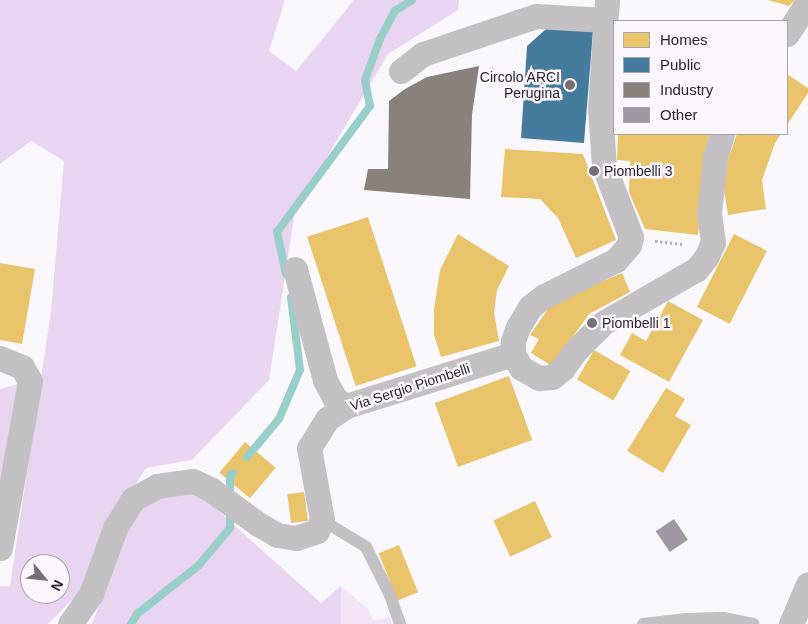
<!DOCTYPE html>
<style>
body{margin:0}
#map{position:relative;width:808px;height:624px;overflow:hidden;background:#fbf8fd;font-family:Arial,sans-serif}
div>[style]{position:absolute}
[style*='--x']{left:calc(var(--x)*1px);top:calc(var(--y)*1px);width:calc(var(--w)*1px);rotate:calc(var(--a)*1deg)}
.green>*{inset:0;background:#f2e3f9}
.forest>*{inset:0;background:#e9d4f2}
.homes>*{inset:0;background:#e9c46a;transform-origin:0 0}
.public>*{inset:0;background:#457b9d}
.industry>*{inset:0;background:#8a817c}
.stream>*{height:8px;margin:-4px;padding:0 4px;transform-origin:4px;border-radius:4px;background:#99cfcb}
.building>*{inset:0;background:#a099a3;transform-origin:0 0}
.path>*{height:3px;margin-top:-1.5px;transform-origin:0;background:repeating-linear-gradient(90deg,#b4b2b6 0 2.5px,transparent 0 5px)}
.service>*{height:12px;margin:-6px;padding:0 6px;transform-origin:6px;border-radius:6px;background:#c3c1c4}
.minor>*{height:25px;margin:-12.5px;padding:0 12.5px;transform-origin:12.5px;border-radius:12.5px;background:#c3c1c4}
.dots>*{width:14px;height:14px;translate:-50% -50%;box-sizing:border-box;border:2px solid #fcf7fe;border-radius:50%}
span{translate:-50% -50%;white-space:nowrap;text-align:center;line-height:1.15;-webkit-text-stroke:5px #fcf7fe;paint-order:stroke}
.poi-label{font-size:14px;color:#2b262d}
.right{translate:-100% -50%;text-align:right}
.left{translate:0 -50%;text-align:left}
.street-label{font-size:14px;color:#2b262d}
.legend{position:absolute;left:613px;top:20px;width:175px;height:115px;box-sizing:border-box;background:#fcf7fe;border:1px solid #a8a3aa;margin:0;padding:6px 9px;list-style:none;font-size:15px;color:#2b262d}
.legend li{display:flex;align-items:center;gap:10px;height:25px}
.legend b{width:25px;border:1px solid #a8a3aa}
.north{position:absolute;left:20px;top:554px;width:50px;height:50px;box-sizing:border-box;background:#fcf7fe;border:1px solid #a8a3aa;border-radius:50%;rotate:118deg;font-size:14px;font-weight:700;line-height:20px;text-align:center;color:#2b262d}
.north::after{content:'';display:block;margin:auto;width:18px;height:22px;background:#747076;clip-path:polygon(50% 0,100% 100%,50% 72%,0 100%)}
</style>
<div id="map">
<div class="green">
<i style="clip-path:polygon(341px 586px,368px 609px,374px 620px,390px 617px,392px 624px,341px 624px)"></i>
</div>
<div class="forest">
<i style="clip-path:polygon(evenodd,0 0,285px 0,269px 51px,296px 71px,354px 0,459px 0,458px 10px,388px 54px,295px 211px,269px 380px,192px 460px,146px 468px,112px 521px,79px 593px,48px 624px,0 624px,0 586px,10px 586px,51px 311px,64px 161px,31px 141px,0 164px,0 0,30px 564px,60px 564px,60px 594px,30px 594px,30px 564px)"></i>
<i style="clip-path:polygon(18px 384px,0 482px,0 389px)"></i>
<i style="clip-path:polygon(195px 490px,321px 603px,341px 586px,341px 624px,92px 624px,126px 533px,141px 510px,164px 492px)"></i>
</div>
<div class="homes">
<i style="clip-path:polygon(768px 0,795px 0,789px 6px)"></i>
<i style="clip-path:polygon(787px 74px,808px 88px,808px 93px,787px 125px)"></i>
<i style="clip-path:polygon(618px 134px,709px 134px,698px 235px,645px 229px,629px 192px,630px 161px,617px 160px)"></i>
<i style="clip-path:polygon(737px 134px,781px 134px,775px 143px,762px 180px,766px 209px,728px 215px,722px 176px)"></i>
<i style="clip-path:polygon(505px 149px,583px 154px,616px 240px,576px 258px,558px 218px,540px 199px,501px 197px)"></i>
<i style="left:368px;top:217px;width:157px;height:64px;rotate:72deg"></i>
<i style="clip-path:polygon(458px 234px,509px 266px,497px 290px,494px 313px,499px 341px,441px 357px,434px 335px,434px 309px,440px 270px)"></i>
<i style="left:734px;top:234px;width:37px;height:82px;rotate:27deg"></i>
<i style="clip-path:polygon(0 263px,35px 269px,22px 344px,0 340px)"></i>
<i style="clip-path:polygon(622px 273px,630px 292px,589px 314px,552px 366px,531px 353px,539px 339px,530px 335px,552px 303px)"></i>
<i style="clip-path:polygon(668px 301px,703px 320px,669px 382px,620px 355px,632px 333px,646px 341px)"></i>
<i style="left:594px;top:350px;width:42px;height:34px;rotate:30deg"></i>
<i style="left:509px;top:376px;width:68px;height:79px;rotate:70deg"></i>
<i style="clip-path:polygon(666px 388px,685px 399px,675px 416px,691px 425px,663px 473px,627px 451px)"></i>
<i style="left:245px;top:442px;width:40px;height:40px;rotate:40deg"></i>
<i style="left:304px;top:492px;width:29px;height:17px;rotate:82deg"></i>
<i style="left:535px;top:501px;width:40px;height:46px;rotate:65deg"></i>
<i style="left:399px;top:545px;width:51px;height:22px;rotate:68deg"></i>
</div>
<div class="public">
<i style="clip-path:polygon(546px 29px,593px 31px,584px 143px,521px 138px,527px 46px)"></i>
</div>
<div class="industry">
<i style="clip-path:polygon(479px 66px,472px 115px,470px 199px,364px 190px,368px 169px,388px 169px,389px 101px,405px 89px,427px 77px)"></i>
</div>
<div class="stream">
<i style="--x:286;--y:274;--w:43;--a:-102.1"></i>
<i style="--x:277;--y:232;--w:157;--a:-53.6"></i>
<i style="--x:370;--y:106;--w:26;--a:-101"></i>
<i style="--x:365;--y:80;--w:44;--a:-69.9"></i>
<i style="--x:380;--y:39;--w:32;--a:-62"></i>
<i style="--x:395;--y:11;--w:20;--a:-33"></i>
<i style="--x:247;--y:457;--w:50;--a:-49.9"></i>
<i style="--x:279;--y:419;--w:53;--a:-66.8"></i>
<i style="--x:300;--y:370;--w:73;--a:-97.1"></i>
<i style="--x:230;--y:498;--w:22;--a:-90"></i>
<i style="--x:230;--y:476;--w:4;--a:-45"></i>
<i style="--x:131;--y:624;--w:12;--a:-59"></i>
<i style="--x:137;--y:614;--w:79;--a:-38.3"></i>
<i style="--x:199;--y:565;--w:48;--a:-50"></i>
<i style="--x:230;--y:528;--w:19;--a:-90"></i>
</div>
<div class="building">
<i style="left:674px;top:519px;width:25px;height:22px;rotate:56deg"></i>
</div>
<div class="path">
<i style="--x:655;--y:241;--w:28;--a:6"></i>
</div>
<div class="service">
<i style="--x:322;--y:520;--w:52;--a:31.5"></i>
<i style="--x:366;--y:547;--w:54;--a:63.4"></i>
<i style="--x:390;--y:595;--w:31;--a:71"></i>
<i style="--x:643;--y:624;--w:44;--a:-6.5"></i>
<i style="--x:687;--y:619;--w:36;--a:-2"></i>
<i style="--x:723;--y:618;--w:31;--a:11"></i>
</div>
<div class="minor">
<i style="--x:607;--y:0;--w:109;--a:93.7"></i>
<i style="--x:600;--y:109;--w:57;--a:86"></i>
<i style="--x:604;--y:166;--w:76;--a:69.2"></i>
<i style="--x:631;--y:237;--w:8;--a:104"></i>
<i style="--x:629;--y:245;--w:20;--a:131"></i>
<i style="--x:616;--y:260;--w:80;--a:153.4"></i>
<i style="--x:544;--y:296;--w:18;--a:142"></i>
<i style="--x:530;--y:307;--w:23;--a:121"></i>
<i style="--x:518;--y:327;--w:15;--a:110"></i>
<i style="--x:513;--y:341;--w:13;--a:90"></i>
<i style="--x:513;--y:354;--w:16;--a:60"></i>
<i style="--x:521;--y:368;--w:21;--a:29"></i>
<i style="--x:539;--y:378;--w:13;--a:-4"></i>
<i style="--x:552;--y:377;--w:14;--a:-39"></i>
<i style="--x:563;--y:368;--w:22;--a:-54"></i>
<i style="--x:576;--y:350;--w:38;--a:-45"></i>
<i style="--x:603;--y:323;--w:108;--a:-29.9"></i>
<i style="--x:697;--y:269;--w:16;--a:-52"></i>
<i style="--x:707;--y:256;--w:15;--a:-67"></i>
<i style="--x:713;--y:242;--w:29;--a:-98"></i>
<i style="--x:709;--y:213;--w:56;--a:-83.9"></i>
<i style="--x:715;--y:157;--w:24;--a:-73"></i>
<i style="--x:787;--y:34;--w:38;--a:-57"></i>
<i style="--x:401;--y:71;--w:28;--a:-38"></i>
<i style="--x:423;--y:54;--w:119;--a:-18.6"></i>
<i style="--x:536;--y:16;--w:69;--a:3.3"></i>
<i style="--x:295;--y:269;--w:115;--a:74.9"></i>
<i style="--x:325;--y:380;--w:21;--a:62"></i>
<i style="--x:335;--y:399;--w:13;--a:32"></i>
<i style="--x:0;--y:358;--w:24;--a:22"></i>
<i style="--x:22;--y:367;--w:16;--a:60"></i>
<i style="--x:30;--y:381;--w:170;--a:100.2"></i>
<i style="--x:70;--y:624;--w:37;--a:-55"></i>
<i style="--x:91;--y:594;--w:70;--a:-70"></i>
<i style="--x:115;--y:528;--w:34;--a:-58"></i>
<i style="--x:133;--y:499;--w:27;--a:-28"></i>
<i style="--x:157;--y:486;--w:36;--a:-8"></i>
<i style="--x:193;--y:481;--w:19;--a:25"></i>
<i style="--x:210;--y:489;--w:59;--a:36.1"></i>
<i style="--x:258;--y:524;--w:22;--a:30"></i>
<i style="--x:277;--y:535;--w:19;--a:9"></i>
<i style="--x:296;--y:538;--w:22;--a:-18"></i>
<i style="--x:317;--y:531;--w:12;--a:-66"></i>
<i style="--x:322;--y:520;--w:73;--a:-100.2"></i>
<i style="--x:309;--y:448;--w:34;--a:-58"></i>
<i style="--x:327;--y:419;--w:23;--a:-34"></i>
<i style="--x:346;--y:406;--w:175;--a:-17.3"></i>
<i style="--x:791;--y:624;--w:43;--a:-67"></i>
</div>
<div class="dots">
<i style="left:570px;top:85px;background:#747076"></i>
<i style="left:594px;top:171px;background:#747076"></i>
<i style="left:592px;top:323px;background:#747076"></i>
</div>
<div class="poi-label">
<span class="right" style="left:560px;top:85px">Circolo ARCI<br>Perugina</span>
<span class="left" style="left:604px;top:171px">Piombelli 3</span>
<span class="left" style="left:602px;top:323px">Piombelli 1</span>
</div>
<div class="street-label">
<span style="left:410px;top:387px;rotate:-18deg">Via Sergio Piombelli</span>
</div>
<ul class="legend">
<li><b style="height:14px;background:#e9c46a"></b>Homes</li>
<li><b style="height:14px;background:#457b9d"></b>Public</li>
<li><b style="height:14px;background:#8a817c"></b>Industry</li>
<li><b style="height:14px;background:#a099a3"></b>Other</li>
</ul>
<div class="north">N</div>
</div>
